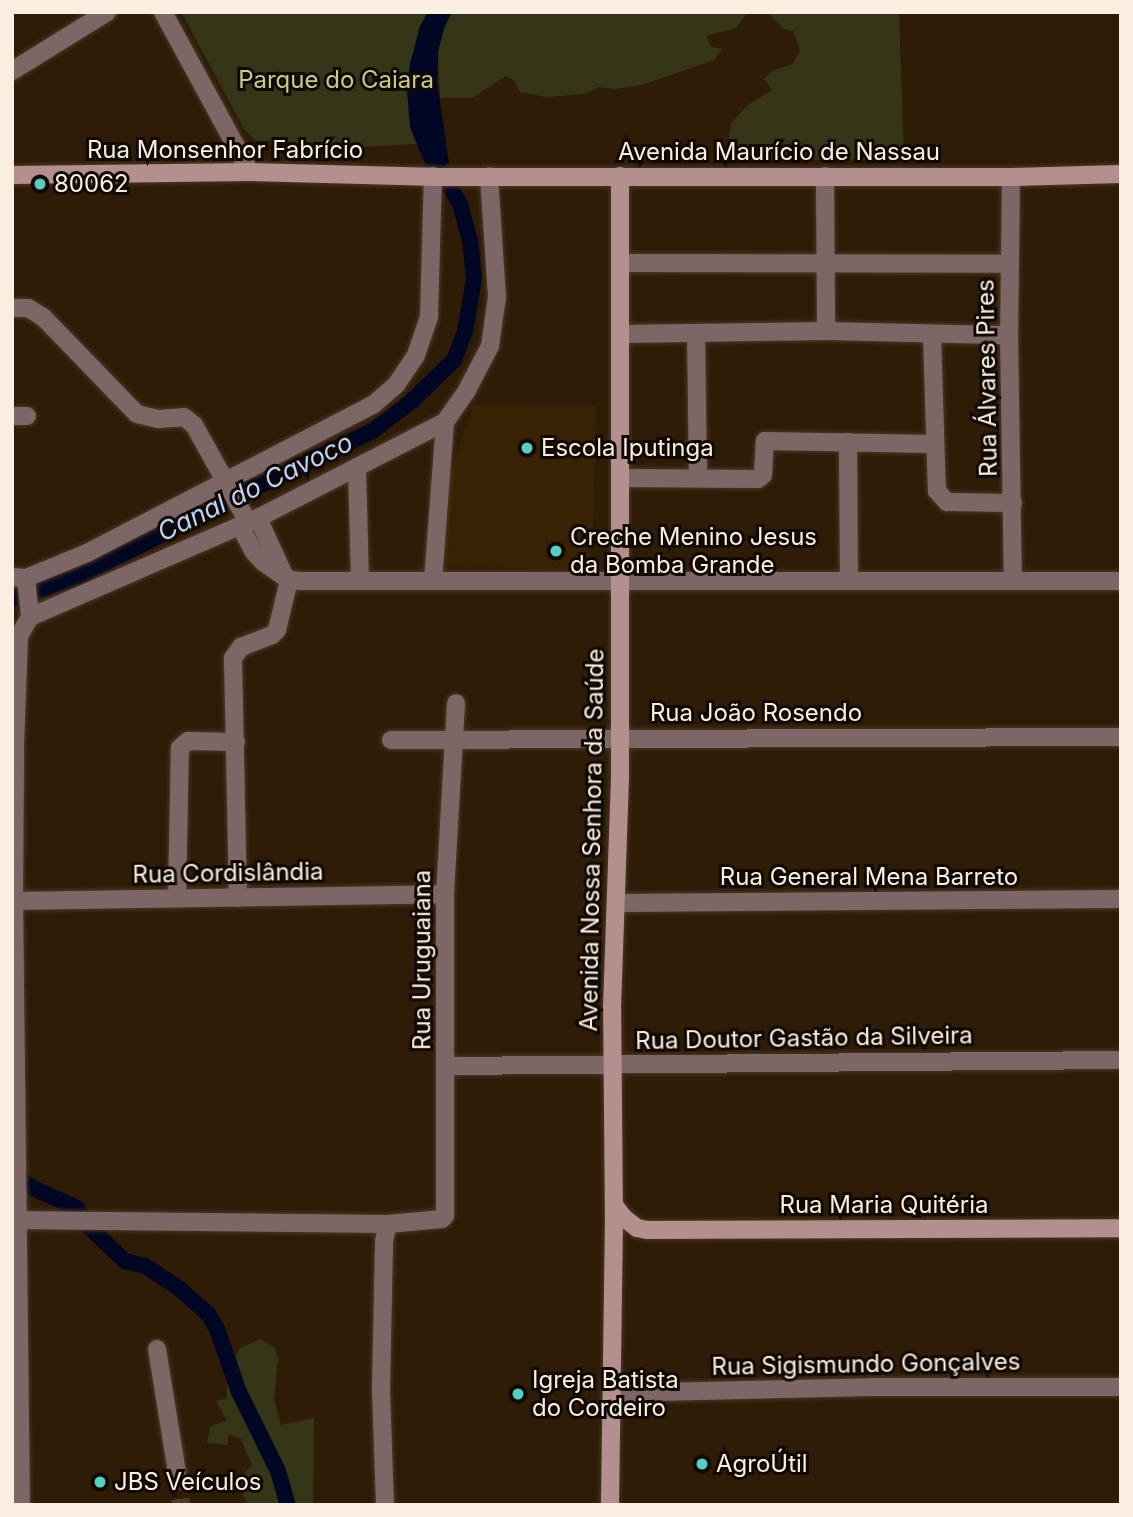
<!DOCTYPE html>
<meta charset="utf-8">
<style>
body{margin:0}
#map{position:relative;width:1133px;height:1517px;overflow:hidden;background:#2e1c06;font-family:Inter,sans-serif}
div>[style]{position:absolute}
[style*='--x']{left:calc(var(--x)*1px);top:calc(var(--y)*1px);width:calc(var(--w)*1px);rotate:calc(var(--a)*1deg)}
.built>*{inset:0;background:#392104}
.green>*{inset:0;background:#353618}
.water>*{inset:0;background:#000623}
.canal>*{height:16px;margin:-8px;padding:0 8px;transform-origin:8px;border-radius:8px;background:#000623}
.street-tunnel>*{height:18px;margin-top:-9px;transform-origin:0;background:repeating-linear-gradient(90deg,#4d3c27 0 18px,transparent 0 27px)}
.roads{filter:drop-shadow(0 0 2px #4b3925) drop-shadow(0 0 2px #4b3925)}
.street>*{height:18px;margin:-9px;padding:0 9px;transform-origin:9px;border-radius:9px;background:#7d6766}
.secondary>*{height:18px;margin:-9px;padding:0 9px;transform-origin:9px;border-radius:9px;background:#b38f8e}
.dots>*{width:19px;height:19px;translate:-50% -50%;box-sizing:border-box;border:4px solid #100802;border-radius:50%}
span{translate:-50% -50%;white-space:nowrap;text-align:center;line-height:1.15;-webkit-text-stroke:6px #100802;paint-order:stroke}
.park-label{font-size:24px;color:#c8cc84}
.street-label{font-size:24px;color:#faeee0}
.poi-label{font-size:24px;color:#faeee0}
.left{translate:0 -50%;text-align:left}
.water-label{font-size:26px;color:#bed2f7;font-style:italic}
.frame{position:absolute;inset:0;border:14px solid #faeee0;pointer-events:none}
</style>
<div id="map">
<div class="built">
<i style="clip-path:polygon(473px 405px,596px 406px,593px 533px,589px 534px,592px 570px,439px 566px,445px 491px)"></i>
</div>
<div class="green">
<i style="clip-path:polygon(181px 12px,428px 12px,420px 26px,410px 64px,410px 127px,416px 144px,304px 150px,286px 140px,256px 141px,244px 129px)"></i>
<i style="clip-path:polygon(452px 12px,748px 12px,736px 28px,706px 36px,711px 47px,722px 49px,714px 60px,642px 85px,615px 89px,599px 87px,585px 94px,546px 97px,520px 92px,515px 81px,506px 76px,472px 98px,440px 98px,438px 52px,444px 28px)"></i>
<i style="clip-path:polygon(767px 12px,899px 12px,904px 159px,756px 160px,729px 141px,731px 123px,748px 105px,772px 90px,764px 79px,772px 71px,793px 64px,800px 50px,793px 31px,784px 29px)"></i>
<i style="clip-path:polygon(261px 1339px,275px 1348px,278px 1360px,274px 1399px,281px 1425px,314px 1418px,313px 1505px,248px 1505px,237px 1481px,252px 1465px,241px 1439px,229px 1434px,227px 1445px,207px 1443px,210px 1427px,227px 1420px,216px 1401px,227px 1398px,227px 1376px,240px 1348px)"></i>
</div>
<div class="water">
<i style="clip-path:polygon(428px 12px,452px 12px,444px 28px,438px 52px,437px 80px,449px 164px,426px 165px,410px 127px,407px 90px,410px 64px,420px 26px)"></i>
</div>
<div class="canal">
<i style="--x:12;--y:599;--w:69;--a:-18.7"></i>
<i style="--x:77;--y:577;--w:114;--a:-26.6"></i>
<i style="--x:179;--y:526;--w:62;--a:-29.9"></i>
<i style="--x:233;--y:495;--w:35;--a:-20"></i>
<i style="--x:266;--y:483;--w:120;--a:-26.1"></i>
<i style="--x:374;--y:430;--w:48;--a:-37.3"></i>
<i style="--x:412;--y:401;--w:59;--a:-44.3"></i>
<i style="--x:454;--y:360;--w:30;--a:-69"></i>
<i style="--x:465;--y:332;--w:55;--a:-80.5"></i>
<i style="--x:474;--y:278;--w:37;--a:-96"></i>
<i style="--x:470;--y:241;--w:38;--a:-105"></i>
<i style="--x:460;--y:204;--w:67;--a:-120.4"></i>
<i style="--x:12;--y:1174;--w:25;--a:34"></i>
<i style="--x:33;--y:1188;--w:48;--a:24.4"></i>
<i style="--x:77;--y:1208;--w:22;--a:58"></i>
<i style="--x:89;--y:1227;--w:50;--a:43.4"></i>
<i style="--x:125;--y:1261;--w:21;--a:14"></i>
<i style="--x:145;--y:1266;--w:42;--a:33.3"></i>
<i style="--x:180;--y:1289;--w:38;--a:42"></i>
<i style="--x:208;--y:1314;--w:17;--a:59"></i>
<i style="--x:217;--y:1329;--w:67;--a:70.8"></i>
<i style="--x:239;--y:1392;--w:88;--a:63.7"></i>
<i style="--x:278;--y:1471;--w:35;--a:74"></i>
</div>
<div class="street-tunnel">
<i style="--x:177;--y:1472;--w:33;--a:83"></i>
</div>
<div class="roads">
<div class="street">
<i style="--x:163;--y:12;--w:182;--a:61.5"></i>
<i style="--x:12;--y:71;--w:112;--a:-31.8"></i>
<i style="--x:825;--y:176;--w:155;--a:89.6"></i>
<i style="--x:1011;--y:177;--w:158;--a:90.7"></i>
<i style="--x:1009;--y:335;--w:244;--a:89.1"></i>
<i style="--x:622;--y:263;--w:388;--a:0.1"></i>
<i style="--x:12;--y:308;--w:16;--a:0"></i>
<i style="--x:28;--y:308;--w:17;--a:31"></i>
<i style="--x:43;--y:317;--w:135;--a:45.9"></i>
<i style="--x:137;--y:414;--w:22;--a:13"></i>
<i style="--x:158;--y:419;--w:26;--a:-4"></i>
<i style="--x:184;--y:417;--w:13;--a:39"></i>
<i style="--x:194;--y:425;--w:111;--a:60.9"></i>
<i style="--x:696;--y:333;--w:144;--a:89.2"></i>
<i style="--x:620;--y:334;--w:206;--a:-0.8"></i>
<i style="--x:826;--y:331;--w:183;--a:1.3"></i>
<i style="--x:932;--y:335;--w:156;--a:88.2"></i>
<i style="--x:937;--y:491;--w:15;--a:48"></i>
<i style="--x:947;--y:502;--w:66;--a:0.9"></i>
<i style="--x:12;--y:416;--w:15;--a:0"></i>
<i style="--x:848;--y:442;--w:137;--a:89.6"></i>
<i style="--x:357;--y:467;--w:114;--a:88.5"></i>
<i style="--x:621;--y:478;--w:137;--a:0.4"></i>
<i style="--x:758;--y:479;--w:6;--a:-39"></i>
<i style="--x:763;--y:475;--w:34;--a:-87"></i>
<i style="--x:765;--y:441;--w:168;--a:1"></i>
<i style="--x:258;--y:518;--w:63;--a:65.5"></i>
<i style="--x:240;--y:526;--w:30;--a:62"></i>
<i style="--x:254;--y:552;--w:13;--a:48"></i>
<i style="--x:263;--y:562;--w:32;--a:35"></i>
<i style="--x:289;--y:580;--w:13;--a:4"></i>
<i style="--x:302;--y:581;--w:819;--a:0"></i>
<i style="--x:12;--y:577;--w:14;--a:4"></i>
<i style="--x:26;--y:578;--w:66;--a:-22.3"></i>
<i style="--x:87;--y:553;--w:323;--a:-27.4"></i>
<i style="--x:374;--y:404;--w:29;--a:-41"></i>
<i style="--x:396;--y:385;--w:36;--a:-56"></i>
<i style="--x:416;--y:355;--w:40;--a:-71.1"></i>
<i style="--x:429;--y:317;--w:141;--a:-88.4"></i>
<i style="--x:26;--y:578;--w:39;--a:84"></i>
<i style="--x:433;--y:581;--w:159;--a:-85.7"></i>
<i style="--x:30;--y:617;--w:249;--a:-23.5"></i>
<i style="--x:258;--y:518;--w:210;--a:-27.2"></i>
<i style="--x:445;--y:422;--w:37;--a:-55"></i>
<i style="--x:466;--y:392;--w:52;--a:-62.4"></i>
<i style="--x:490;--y:346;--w:49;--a:-81.9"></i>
<i style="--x:497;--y:297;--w:121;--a:-93.8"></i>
<i style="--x:391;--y:740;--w:730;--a:-0.24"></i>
<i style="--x:177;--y:898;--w:150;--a:-88.9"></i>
<i style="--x:180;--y:748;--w:11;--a:-41"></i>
<i style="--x:188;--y:741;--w:48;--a:1.2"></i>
<i style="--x:238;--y:898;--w:240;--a:-91.2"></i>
<i style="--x:233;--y:658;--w:14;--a:-54"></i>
<i style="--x:241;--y:647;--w:33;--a:-21"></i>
<i style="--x:272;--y:635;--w:7;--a:-45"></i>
<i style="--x:277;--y:630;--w:51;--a:-76.5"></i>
<i style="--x:12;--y:901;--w:433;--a:-0.9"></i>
<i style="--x:617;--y:903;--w:504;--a:-0.45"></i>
<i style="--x:446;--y:1066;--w:675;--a:-0.51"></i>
<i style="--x:12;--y:1220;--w:376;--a:0.6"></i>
<i style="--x:388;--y:1224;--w:54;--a:-5.3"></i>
<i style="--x:442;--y:1219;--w:4;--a:-45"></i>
<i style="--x:445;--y:1216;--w:322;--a:-90"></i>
<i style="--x:445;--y:894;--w:191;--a:-86.7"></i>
<i style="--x:157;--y:1349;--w:125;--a:80.8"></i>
<i style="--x:612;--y:1393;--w:259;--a:-1.3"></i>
<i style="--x:871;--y:1387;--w:250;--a:0"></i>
<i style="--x:21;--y:1505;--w:604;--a:-90.66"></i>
<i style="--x:14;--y:901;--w:155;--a:-89.6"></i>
<i style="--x:15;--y:746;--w:110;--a:-87.9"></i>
<i style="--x:19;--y:636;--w:22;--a:-60"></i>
<i style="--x:385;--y:1505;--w:117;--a:-92"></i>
<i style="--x:381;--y:1388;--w:147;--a:-88.8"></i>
<i style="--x:384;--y:1241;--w:17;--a:-77"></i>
</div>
<div class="secondary">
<i style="--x:12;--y:175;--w:238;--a:-0.7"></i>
<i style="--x:250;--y:172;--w:188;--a:1.5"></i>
<i style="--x:438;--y:177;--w:573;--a:0"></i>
<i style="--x:1011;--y:177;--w:110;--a:-1.6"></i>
<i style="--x:614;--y:1205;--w:15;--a:53"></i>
<i style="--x:623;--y:1217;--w:18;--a:38"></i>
<i style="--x:637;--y:1228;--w:10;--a:11"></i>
<i style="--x:647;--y:1230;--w:474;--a:-0.2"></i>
<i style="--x:610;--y:1505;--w:282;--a:-89.2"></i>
<i style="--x:614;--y:1223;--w:216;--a:-90.5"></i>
<i style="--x:612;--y:1007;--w:231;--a:-88"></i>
<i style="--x:620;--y:776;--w:600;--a:-90"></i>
</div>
</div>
<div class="dots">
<i style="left:40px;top:184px;background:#56cec3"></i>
<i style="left:527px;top:448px;background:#56cec3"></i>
<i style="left:556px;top:551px;background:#56cec3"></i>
<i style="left:518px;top:1394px;background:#56cec3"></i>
<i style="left:702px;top:1464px;background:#56cec3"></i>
<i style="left:100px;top:1482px;background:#56cec3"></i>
</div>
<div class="park-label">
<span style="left:336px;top:80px">Parque do Caiara</span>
</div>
<div class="street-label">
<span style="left:225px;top:150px">Rua Monsenhor Fabrício</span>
<span style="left:779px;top:152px">Avenida Maurício de Nassau</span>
<span style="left:987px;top:378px;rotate:-91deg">Rua Álvares Pires</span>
<span style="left:756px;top:713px">Rua João Rosendo</span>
<span style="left:592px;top:840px;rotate:-89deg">Avenida Nossa Senhora da Saúde</span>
<span style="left:228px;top:873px;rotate:-1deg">Rua Cordislândia</span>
<span style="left:869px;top:877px">Rua General Mena Barreto</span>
<span style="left:422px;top:960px;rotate:-90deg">Rua Uruguaiana</span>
<span style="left:804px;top:1038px;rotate:-1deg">Rua Doutor Gastão da Silveira</span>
<span style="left:884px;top:1205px">Rua Maria Quitéria</span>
<span style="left:866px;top:1364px;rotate:-1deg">Rua Sigismundo Gonçalves</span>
</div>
<div class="poi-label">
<span class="left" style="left:54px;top:184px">80062</span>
<span class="left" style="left:541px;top:448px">Escola Iputinga</span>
<span class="left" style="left:570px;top:551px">Creche Menino Jesus<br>da Bomba Grande</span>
<span class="left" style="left:532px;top:1394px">Igreja Batista<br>do Cordeiro</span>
<span class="left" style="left:716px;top:1464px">AgroÚtil</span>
<span class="left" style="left:114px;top:1482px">JBS Veículos</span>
</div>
<div class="water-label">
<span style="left:255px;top:487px;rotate:-26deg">Canal do Cavoco</span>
</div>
<div class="frame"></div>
</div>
